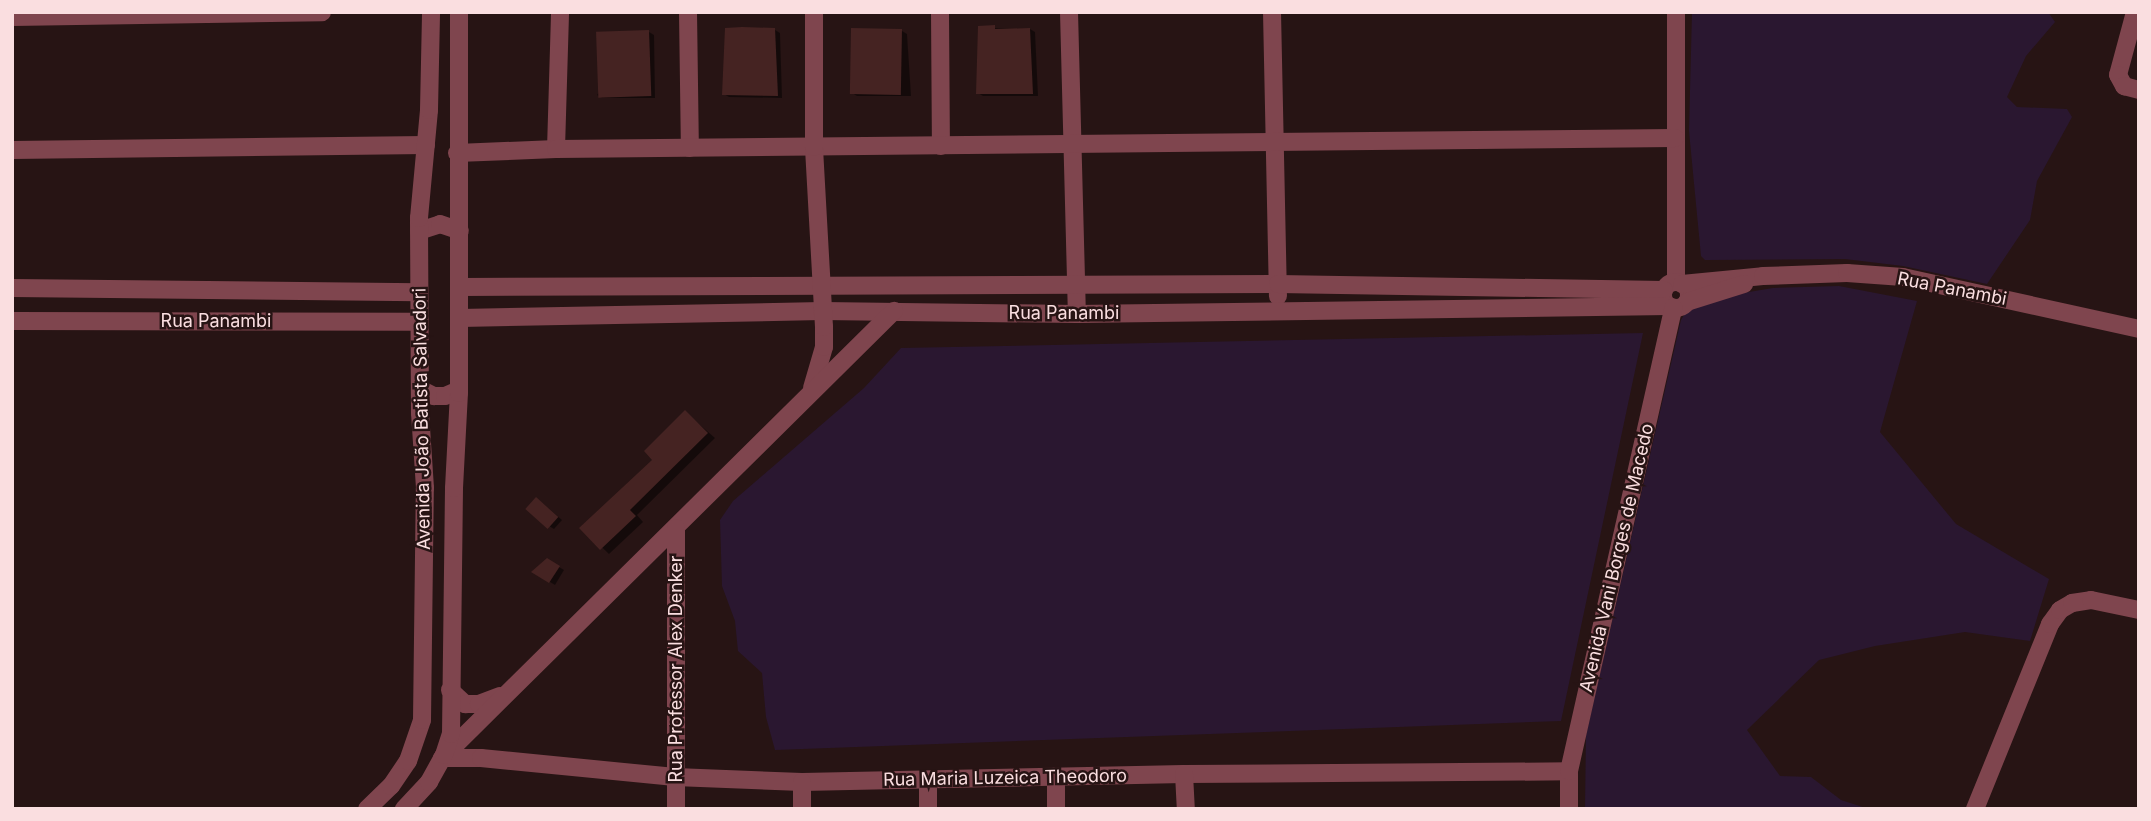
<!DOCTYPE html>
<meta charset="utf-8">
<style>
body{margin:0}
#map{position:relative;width:2151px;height:821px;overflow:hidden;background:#271414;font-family:Inter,sans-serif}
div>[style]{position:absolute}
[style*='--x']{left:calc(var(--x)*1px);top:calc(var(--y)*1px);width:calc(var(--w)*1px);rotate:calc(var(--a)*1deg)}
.green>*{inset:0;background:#2a1730}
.shadow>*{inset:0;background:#0007}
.building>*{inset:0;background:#452322;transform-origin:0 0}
.minor>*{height:18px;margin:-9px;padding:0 9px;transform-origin:9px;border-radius:9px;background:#7f454e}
.minor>.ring{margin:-9px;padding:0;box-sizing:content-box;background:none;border:18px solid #7f454e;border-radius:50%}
span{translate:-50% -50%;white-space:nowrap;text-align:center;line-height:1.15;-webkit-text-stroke:5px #271414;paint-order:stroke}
.street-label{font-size:18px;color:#fadee0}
.frame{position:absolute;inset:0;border:14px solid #fadee0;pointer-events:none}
</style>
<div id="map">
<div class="green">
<i style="clip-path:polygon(1692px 12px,2048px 12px,2055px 22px,2026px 56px,2007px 97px,2017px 107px,2067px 109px,2072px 117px,2037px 181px,2030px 220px,1987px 284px,1903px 266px,1845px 259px,1705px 260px,1701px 256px,1689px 131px)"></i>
<i style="clip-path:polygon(1839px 286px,1917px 301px,1880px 432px,1956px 524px,2049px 579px,2030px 641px,1965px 632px,1875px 646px,1819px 660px,1747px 730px,1780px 776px,1811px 777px,1841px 800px,1869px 809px,1585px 809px,1586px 735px,1681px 320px,1687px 310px,1737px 294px,1773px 288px)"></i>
<i style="clip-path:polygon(1643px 333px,1561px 721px,775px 750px,766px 717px,762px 673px,738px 651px,735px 621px,722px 586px,720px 520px,733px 501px,864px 388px,901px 348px)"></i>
</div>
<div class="shadow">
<i style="clip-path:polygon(980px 28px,1030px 29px,1035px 32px,1038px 96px,983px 96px,978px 93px)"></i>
<i style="clip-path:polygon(775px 30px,780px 33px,782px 98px,729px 97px,724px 94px)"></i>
<i style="clip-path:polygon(902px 31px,907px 34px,911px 96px,857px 96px,852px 93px)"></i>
<i style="clip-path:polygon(649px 32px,654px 35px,655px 98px,602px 98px,597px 95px)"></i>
<i style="clip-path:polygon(685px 412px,715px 438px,637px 515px,643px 522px,609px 554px,582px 528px,655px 460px)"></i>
<i style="clip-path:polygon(541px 502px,562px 520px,554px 529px,549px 526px)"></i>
<i style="clip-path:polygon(547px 560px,564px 570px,555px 585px,534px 572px)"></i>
</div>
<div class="building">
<i style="clip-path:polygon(995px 25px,995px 29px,1030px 28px,1033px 94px,976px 94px,978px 26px)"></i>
<i style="clip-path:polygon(742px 27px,775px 28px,778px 96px,722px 95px,725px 28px)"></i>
<i style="left:851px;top:28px;width:51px;height:66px;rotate:1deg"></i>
<i style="left:649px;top:30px;width:66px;height:53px;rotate:88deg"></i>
<i style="clip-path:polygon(685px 410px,708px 433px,630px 510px,636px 516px,600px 550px,579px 528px,652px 460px,644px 451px)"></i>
<i style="left:536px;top:497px;width:30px;height:16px;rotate:42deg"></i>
<i style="clip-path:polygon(547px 558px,560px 566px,549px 583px,531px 572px)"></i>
</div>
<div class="minor">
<i style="--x:688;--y:12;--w:136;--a:89.2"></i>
<i style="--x:940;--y:12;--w:134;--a:89.6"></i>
<i style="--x:1069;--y:12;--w:302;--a:88.5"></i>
<i style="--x:1272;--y:12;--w:284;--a:88.8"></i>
<i style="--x:1676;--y:12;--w:270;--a:90"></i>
<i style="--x:2135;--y:12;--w:65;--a:105.1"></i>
<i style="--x:2118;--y:75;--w:13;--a:61"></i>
<i style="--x:2124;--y:86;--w:16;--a:15"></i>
<i style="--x:12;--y:17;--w:310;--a:-0.9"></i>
<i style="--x:556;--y:149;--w:137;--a:-88.3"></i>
<i style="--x:12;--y:150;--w:414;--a:-0.7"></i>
<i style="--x:457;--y:153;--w:99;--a:-2.3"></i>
<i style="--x:556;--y:149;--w:1119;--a:-0.56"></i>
<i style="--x:419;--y:231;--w:22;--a:-18"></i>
<i style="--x:440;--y:224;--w:21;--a:19"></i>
<i class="ring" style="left:1663px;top:282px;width:8px;height:8px"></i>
<i style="--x:1682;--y:284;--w:81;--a:-5.6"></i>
<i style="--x:1763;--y:276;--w:84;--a:-2"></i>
<i style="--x:1847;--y:273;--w:56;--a:4.1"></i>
<i style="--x:1903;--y:277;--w:242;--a:12.4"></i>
<i style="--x:459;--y:287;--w:819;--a:-0.21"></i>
<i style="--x:1278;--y:284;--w:386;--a:0.9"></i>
<i style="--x:12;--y:288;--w:407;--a:0.6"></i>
<i style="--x:1687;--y:302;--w:60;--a:-17.5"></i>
<i style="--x:460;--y:318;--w:362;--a:-1.1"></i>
<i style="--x:822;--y:311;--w:255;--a:0.7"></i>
<i style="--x:1077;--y:314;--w:592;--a:-0.77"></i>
<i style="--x:12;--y:321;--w:407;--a:0.1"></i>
<i style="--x:812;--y:388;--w:43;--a:-73.7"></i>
<i style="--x:824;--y:347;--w:20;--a:-90"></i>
<i style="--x:824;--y:327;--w:180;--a:-93.2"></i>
<i style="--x:814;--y:147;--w:135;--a:-90"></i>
<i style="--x:420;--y:389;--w:16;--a:27"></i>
<i style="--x:434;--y:396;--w:11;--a:0"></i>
<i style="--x:445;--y:396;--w:15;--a:-23"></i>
<i style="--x:450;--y:690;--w:21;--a:43"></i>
<i style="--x:465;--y:704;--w:14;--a:0"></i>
<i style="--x:479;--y:704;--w:22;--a:-21"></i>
<i style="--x:447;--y:753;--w:629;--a:-44.68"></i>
<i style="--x:442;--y:758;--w:39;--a:0"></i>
<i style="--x:481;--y:758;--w:195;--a:5.6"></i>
<i style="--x:675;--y:777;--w:127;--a:2.3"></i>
<i style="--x:802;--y:782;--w:382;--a:-1.2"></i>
<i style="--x:1184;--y:774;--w:385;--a:-0.4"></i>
<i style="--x:1184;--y:774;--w:35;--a:87"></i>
<i style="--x:1056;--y:776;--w:33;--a:90"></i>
<i style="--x:928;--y:781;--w:28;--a:90"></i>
<i style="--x:802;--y:782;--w:27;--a:90"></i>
<i style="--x:367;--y:809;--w:33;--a:-44"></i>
<i style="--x:391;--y:786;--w:30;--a:-56"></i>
<i style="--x:408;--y:761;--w:43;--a:-71.1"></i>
<i style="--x:422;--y:720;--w:232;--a:-89.3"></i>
<i style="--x:425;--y:488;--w:75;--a:-93.8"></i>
<i style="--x:420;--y:413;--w:195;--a:-90.3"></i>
<i style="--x:419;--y:218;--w:108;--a:-84.7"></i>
<i style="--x:429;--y:110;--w:98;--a:-88.8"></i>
<i style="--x:404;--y:809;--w:37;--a:-47"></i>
<i style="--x:429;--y:782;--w:31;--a:-61"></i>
<i style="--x:444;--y:755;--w:22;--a:-72"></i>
<i style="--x:451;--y:734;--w:246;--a:-89.3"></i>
<i style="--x:454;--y:488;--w:95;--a:-87"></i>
<i style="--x:459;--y:393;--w:381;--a:-90"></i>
<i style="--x:676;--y:809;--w:281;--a:-90"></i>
<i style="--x:1569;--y:809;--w:38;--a:-90"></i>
<i style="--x:1569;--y:771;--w:475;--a:-77.3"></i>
<i style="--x:1975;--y:809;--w:200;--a:-67.9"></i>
<i style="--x:2050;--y:624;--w:17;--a:-54"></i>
<i style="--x:2060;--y:610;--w:14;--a:-30"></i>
<i style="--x:2072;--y:603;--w:19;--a:-9"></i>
<i style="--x:2091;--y:600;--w:49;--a:11.8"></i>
</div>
<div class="street-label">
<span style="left:1952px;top:289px;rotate:11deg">Rua Panambi</span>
<span style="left:1064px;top:313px">Rua Panambi</span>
<span style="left:216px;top:321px">Rua Panambi</span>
<span style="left:422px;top:419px;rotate:-91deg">Avenida João Batista Salvadori</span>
<span style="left:1617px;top:558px;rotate:-77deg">Avenida Vani Borges de Macedo</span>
<span style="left:676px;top:669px;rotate:-90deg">Rua Professor Alex Denker</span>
<span style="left:1005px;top:778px;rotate:-1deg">Rua Maria Luzeica Theodoro</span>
</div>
<div class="frame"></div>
</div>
